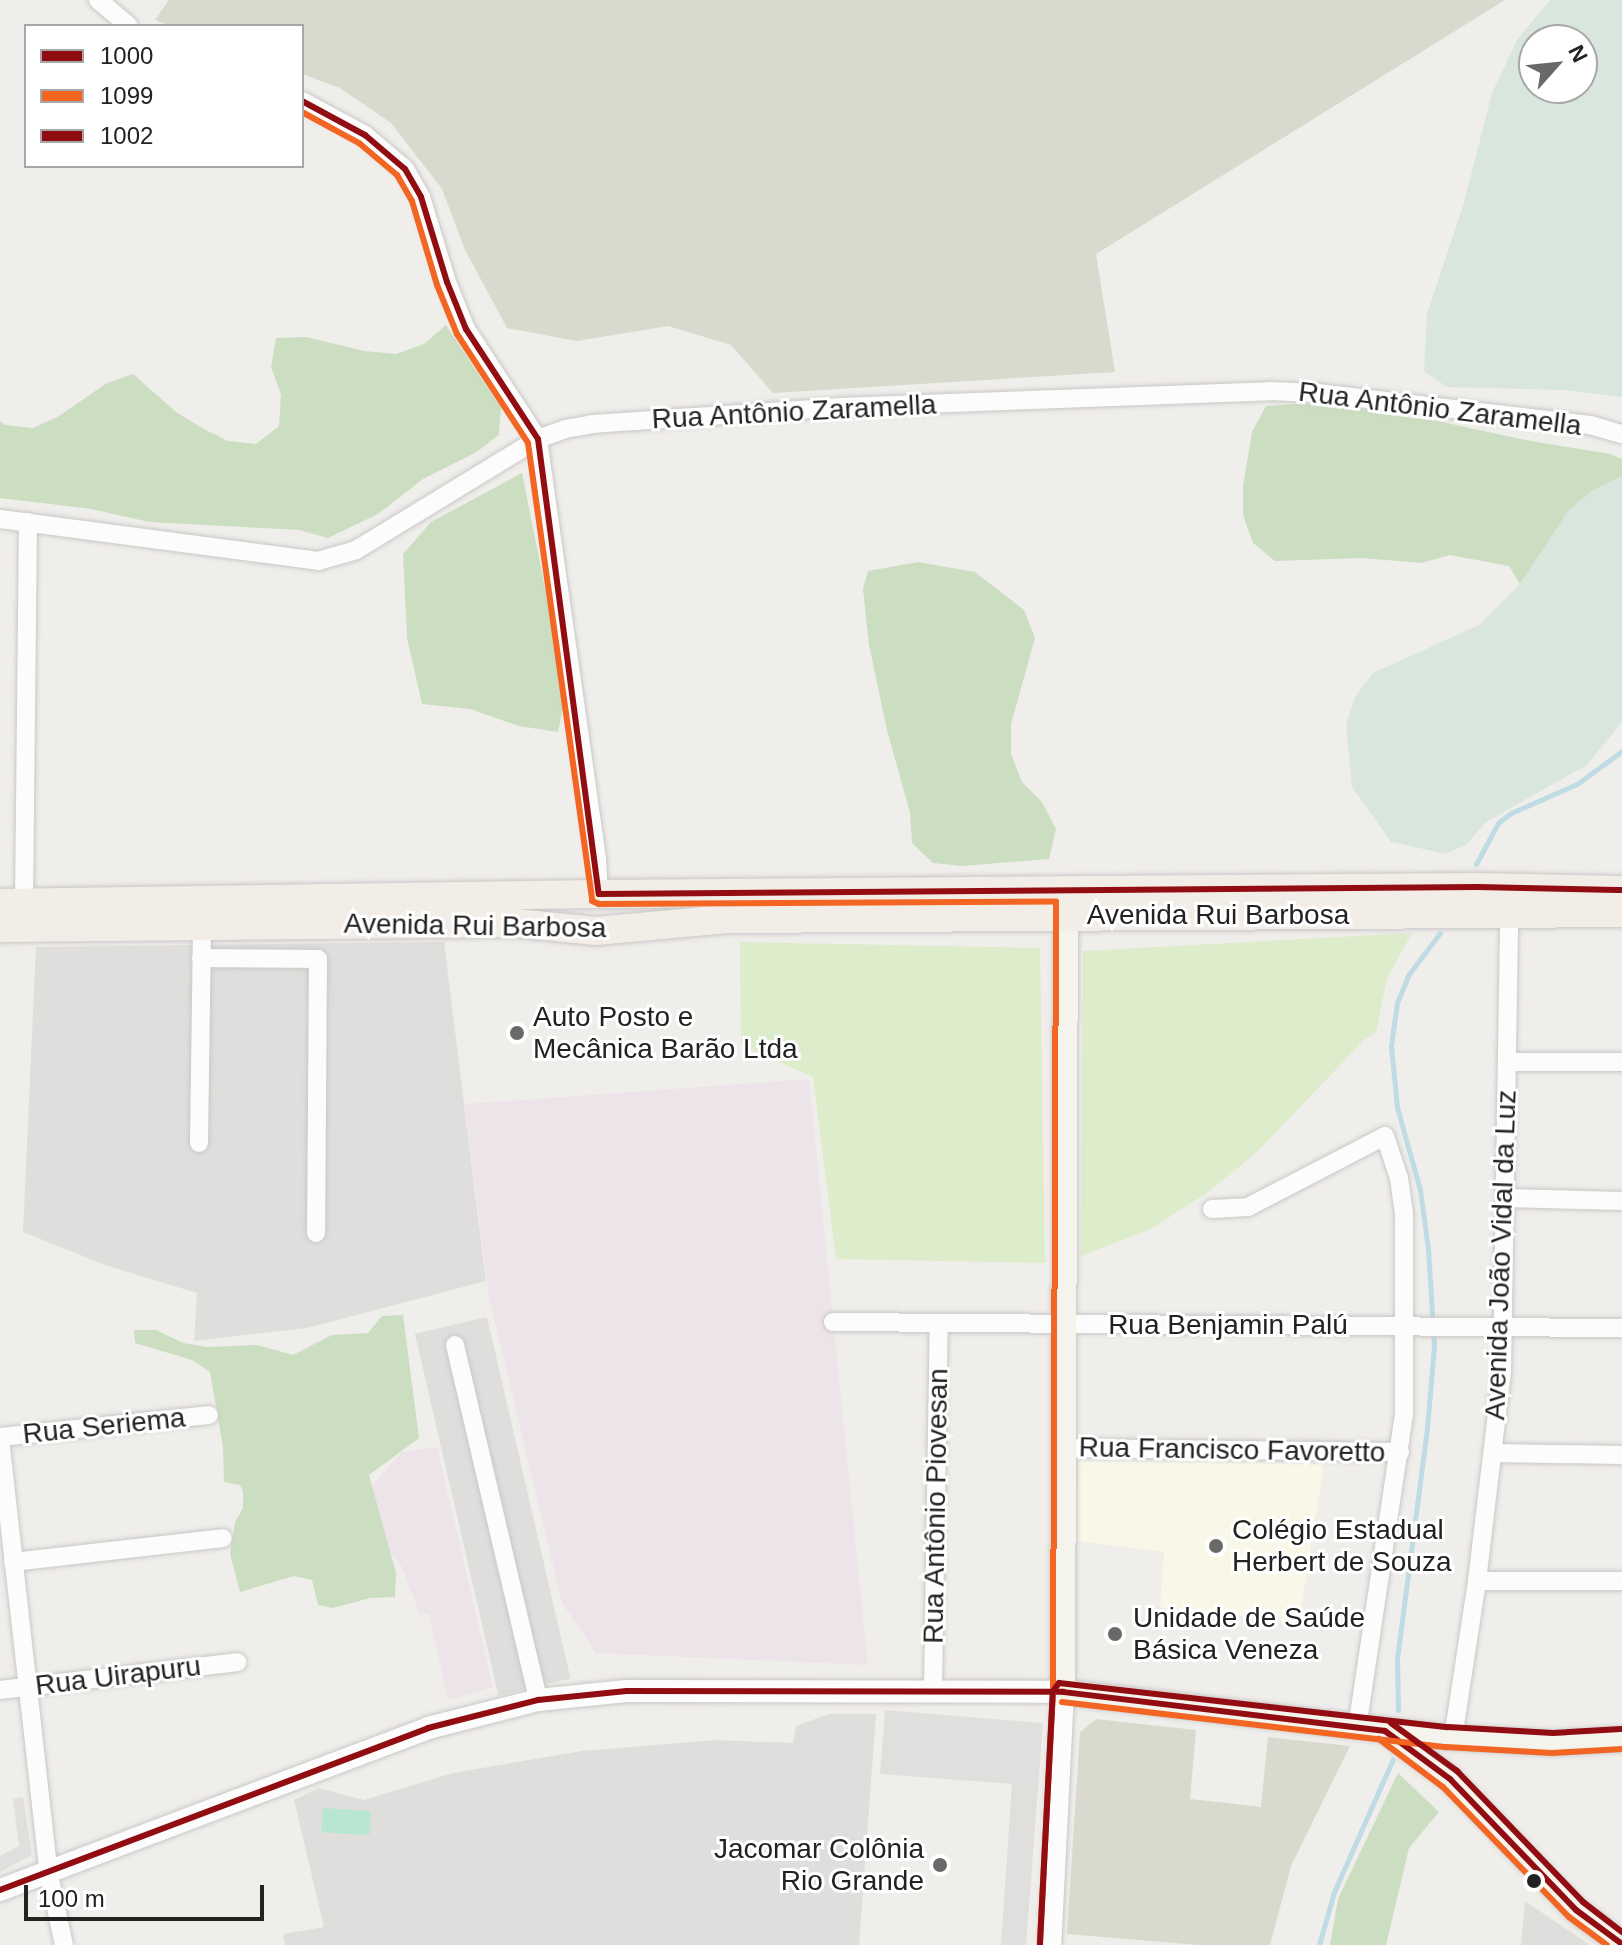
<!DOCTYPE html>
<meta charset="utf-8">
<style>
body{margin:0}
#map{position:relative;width:1622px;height:1945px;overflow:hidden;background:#f0eeeb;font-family:Arial,sans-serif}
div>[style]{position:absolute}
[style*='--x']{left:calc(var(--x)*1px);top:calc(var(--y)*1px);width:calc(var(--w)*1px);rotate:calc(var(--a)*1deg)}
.residential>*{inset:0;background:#dfdedc;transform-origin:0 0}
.industrial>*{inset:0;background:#ede4e9}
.education>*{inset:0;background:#f8f7e8}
.construction>*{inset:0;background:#d9d9cd}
.grass>*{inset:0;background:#ddeccb}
.forest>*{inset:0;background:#cbdec1}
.wetland>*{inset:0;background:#d9e6de}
.pitch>*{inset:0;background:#b7e6d2;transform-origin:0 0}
.parking>*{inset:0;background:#e0dfde}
.stream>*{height:5px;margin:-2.5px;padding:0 2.5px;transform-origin:2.5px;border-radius:2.5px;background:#bfdbe3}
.roads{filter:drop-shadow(0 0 2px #c9c8c7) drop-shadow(0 0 2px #c9c8c7)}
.minor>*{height:18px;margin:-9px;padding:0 9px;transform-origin:9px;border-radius:9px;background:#fdfcfc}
.tertiary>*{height:22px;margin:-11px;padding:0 11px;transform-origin:11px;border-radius:11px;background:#fdfcfc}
.secondary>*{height:24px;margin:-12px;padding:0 12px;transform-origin:12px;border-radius:12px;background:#f4f4ed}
.primary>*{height:28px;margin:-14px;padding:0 14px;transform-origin:14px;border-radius:14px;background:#f3ede7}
.bus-1>*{height:6px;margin:-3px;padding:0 3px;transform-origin:3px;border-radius:3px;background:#910d11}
.bus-2>*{height:6px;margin:-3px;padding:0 3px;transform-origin:3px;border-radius:3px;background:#f26522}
.bus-3>*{height:6px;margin:-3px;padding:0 3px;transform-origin:3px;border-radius:3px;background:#910d11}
.dots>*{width:22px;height:22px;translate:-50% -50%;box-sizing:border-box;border:4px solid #fff;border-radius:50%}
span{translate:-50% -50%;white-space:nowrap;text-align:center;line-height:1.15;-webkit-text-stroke:6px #fff;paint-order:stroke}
.street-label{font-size:28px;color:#222}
.poi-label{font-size:28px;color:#222}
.left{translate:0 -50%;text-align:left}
.right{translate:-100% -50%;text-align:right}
.legend{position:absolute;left:24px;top:24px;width:280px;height:144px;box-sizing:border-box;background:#fff;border:2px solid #a7a7a7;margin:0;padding:10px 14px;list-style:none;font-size:24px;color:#222}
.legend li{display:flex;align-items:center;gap:16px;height:40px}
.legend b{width:40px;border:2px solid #a7a7a7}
.north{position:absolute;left:1518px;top:24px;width:80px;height:80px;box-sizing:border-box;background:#fff;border:2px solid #a7a7a7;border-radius:50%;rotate:63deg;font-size:22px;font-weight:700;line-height:32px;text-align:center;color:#222}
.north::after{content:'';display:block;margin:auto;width:28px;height:36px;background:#6a6968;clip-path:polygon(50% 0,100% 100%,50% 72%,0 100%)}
.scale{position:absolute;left:24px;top:1885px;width:240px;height:36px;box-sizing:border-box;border:4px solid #222;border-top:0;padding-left:10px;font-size:24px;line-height:28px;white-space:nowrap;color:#222;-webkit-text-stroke:6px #fff;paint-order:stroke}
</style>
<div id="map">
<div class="residential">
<i style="clip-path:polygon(444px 942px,486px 1281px,307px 1328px,194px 1341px,197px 1293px,108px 1266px,23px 1232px,36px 947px)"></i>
<i style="left:487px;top:1317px;width:371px;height:74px;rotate:77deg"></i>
<i style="clip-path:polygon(829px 1714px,876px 1714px,859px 1945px,285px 1945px,283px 1934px,324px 1927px,294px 1800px,319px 1788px,364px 1800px,453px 1773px,582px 1751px,715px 1740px,793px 1743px,796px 1726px)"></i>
<i style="clip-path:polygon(1525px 1901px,1590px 1945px,1521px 1945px)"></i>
</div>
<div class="industrial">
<i style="clip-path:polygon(809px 1079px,868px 1665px,596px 1653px,562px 1603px,489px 1297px,465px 1104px)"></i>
<i style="clip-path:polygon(437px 1447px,493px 1687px,448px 1700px,429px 1615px,419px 1613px,402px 1567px,379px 1537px,368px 1490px,402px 1452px)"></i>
</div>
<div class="education">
<i style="clip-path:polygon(1079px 1461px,1324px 1464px,1299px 1622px,1160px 1607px,1164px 1552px,1076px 1541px)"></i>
</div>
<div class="construction">
<i style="clip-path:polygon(169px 0,1505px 0,1096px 254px,1115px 372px,773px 393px,731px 345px,668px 326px,577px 341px,507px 328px,465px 250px,442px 189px,391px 123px,340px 88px,302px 74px,302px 26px,171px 26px,155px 20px)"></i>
<i style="clip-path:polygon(1096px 1719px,1196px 1730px,1190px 1799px,1261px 1807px,1268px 1737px,1350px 1746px,1291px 1866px,1270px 1945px,1198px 1945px,1067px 1934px,1080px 1732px)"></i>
</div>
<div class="grass">
<i style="clip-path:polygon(1412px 933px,1387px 978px,1376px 1032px,1364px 1040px,1257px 1152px,1207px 1193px,1151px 1229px,1081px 1256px,1083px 951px)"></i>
<i style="clip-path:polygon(740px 942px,1040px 948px,1045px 1263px,836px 1259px,813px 1077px,741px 1045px)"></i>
</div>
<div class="forest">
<i style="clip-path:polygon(446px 325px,501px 408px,499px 435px,475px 453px,423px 479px,378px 514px,328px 538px,299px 530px,149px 522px,91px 509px,0 498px,0 421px,5px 425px,33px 428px,59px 416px,107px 383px,133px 374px,176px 412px,202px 428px,228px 441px,256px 444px,279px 426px,281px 395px,271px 367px,276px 338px,306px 337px,364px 351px,396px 354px,424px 344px)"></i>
<i style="clip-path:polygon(1295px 404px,1351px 405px,1379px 414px,1438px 421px,1525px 440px,1610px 454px,1622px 459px,1622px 476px,1537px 559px,1520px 584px,1509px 566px,1450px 555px,1422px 563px,1362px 558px,1275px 561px,1253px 543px,1243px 515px,1243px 486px,1252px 432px,1266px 406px)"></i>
<i style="clip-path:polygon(522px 473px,566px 693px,558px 732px,519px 726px,470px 709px,422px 704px,407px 638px,403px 554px,431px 522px)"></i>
<i style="clip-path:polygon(918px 562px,975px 572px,1024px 610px,1035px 638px,1011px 724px,1011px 754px,1022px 782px,1042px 802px,1056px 829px,1049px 859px,962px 866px,933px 863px,912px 843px,910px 813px,887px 730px,869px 645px,863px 589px,868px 571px)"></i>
<i style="clip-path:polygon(403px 1315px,419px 1438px,369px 1475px,396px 1573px,395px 1597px,370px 1598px,333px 1608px,318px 1605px,312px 1580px,294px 1576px,240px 1592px,230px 1554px,235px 1522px,243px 1508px,243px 1492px,240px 1485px,224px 1482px,223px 1447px,210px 1372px,192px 1360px,135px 1343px,134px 1330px,156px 1330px,183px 1343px,207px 1347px,257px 1345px,293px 1355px,332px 1335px,368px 1333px,382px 1316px)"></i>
<i style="clip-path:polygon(1398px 1773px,1439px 1812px,1409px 1848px,1386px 1945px,1330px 1945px,1338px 1899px)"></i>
</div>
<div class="wetland">
<i style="clip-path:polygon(evenodd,1550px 0,1622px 0,1622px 397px,1564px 390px,1447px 387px,1424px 371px,1427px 314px,1463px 206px,1492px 93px,1517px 40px,1550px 0,1534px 40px,1582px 40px,1582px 88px,1534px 88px,1534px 40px)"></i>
<i style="clip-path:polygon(1622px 476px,1622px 722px,1587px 765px,1486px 822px,1467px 844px,1446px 854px,1391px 842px,1352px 787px,1346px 725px,1355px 697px,1373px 673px,1479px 625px,1520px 584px,1568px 511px,1591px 491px)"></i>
</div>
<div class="pitch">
<i style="left:323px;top:1808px;width:48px;height:24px;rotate:4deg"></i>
</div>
<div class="parking">
<i style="clip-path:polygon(885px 1710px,1043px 1723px,1026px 1945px,1001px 1945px,1012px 1784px,880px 1774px)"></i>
<i style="clip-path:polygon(23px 1797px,32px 1855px,0 1872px,0 1856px,19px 1846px,13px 1799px)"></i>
</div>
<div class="stream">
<i style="--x:1476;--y:864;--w:47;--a:-61.8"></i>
<i style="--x:1498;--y:823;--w:16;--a:-38"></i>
<i style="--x:1511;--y:813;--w:72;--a:-23.7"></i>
<i style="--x:1577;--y:784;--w:56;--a:-36.3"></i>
<i style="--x:1398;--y:1710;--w:51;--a:-91.1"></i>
<i style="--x:1397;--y:1659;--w:233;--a:-82.6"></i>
<i style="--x:1427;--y:1428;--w:82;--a:-85.1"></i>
<i style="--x:1434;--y:1346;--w:97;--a:-93.5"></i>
<i style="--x:1428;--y:1249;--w:60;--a:-97.7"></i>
<i style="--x:1420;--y:1190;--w:86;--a:-105.5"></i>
<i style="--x:1397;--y:1107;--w:61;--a:-95.6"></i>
<i style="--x:1391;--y:1046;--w:43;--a:-82.1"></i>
<i style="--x:1397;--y:1003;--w:31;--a:-68"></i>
<i style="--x:1409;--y:974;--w:51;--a:-52.9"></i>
<i style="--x:1319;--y:1945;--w:55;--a:-74.2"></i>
<i style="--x:1334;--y:1892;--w:145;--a:-66.1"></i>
</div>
<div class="roads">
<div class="minor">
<i style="--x:98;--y:0;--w:40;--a:40"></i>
<i style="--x:302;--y:101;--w:72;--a:28.4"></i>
<i style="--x:365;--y:135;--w:52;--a:40.4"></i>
<i style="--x:405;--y:169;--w:32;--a:60"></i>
<i style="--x:421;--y:197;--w:89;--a:73"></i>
<i style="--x:447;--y:282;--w:51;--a:68"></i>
<i style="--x:466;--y:329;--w:131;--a:56.8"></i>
<i style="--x:538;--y:439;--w:424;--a:82"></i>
<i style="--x:597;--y:859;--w:35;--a:87"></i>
<i style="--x:0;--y:519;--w:321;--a:7.5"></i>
<i style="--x:318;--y:561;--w:40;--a:-16"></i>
<i style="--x:356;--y:550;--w:213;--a:-31.4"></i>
<i style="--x:538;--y:439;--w:29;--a:-20"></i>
<i style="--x:565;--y:429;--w:27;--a:-10"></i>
<i style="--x:592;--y:424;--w:249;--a:-3.9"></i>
<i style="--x:840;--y:407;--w:430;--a:-2.1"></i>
<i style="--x:1270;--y:391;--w:48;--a:2.4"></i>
<i style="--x:1318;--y:393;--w:274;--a:6.7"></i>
<i style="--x:1590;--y:425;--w:33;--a:16"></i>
<i style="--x:24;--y:903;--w:381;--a:-89.4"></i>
<i style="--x:201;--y:958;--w:117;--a:0.5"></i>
<i style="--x:318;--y:959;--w:274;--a:90.4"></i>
<i style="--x:1507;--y:1062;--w:115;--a:0"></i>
<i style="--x:199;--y:1143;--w:217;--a:-89.2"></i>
<i style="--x:1506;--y:1198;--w:116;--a:1.5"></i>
<i style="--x:1212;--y:1209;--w:36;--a:-3"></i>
<i style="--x:1248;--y:1207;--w:154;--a:-27.4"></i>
<i style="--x:1385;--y:1136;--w:44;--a:71.6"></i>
<i style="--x:1399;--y:1178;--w:37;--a:82"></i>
<i style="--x:1404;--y:1215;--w:199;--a:90"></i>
<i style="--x:1404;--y:1414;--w:317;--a:98.5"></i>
<i style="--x:833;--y:1322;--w:789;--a:0.44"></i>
<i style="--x:455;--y:1345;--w:365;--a:76.8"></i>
<i style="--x:0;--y:1437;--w:210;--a:-6"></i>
<i style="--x:0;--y:1439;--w:434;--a:83.6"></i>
<i style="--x:48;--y:1870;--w:77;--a:78"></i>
<i style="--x:1064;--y:1448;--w:336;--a:0.7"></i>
<i style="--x:1493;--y:1453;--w:129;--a:0.9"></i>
<i style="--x:13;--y:1562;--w:211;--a:-6.5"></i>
<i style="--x:1477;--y:1581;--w:145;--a:0"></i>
<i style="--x:933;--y:1689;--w:366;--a:-89.1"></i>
<i style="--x:0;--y:1690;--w:239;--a:-6.7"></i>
<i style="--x:1453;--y:1738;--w:159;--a:-81.3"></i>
<i style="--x:1477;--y:1581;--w:210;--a:-83.2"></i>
<i style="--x:1502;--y:1372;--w:459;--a:-89.1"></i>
</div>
<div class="tertiary">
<i style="--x:0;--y:1890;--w:458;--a:-20.7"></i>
<i style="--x:428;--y:1728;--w:114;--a:-14.3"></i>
<i style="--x:538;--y:1700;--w:89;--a:-5.8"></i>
<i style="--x:627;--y:1691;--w:436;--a:0.1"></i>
<i style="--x:1063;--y:1692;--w:253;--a:92.9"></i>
</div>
<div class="secondary">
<i style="--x:1066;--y:898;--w:794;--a:90.22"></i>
<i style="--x:1063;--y:1692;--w:387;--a:6.7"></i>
<i style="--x:1447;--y:1737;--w:106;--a:3.2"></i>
<i style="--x:1553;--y:1743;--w:69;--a:-3.3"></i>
<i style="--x:1387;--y:1732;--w:79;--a:36.7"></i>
<i style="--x:1450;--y:1779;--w:182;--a:46.1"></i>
<i style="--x:1576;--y:1910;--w:57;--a:36.5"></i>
</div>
<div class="primary">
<i style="--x:0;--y:903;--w:599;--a:-0.86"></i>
<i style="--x:599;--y:894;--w:878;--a:-0.46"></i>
<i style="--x:1477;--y:887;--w:145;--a:1.2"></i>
<i style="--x:0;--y:928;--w:516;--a:-0.56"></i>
<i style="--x:516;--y:923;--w:80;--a:5.7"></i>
<i style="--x:596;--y:931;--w:132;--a:-5.2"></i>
<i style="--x:727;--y:919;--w:895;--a:-0.38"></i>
</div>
</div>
<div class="bus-1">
<i style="--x:302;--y:101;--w:72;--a:28.4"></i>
<i style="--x:365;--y:135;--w:52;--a:40.4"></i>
<i style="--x:405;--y:169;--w:32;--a:60"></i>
<i style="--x:421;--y:197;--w:89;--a:73"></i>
<i style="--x:447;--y:282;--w:51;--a:68"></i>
<i style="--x:466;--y:329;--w:131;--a:56.8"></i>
<i style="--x:538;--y:439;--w:459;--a:82.4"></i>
<i style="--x:599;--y:894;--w:878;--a:-0.46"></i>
<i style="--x:1477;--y:887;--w:145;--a:1.2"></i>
<i style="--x:0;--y:1890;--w:458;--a:-20.7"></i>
<i style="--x:428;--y:1728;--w:114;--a:-14.3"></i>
<i style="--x:538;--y:1700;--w:89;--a:-5.8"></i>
<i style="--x:627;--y:1691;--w:436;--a:0.1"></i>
<i style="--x:1063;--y:1692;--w:324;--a:6.9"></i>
<i style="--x:1385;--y:1731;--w:81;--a:36.4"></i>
<i style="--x:1450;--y:1779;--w:182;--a:46.1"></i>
<i style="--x:1576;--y:1910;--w:57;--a:36.5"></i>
</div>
<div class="bus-2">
<i style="--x:302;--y:112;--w:65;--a:28.5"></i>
<i style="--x:359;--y:143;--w:50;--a:40.1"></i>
<i style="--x:397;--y:175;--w:30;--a:60"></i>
<i style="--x:412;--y:201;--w:88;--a:73.4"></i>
<i style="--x:437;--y:285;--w:53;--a:67.8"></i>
<i style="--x:457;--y:334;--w:130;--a:56.9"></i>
<i style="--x:528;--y:443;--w:462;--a:82"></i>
<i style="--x:592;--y:901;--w:8;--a:23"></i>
<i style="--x:599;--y:904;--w:457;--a:-0.3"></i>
<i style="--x:1056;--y:902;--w:790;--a:90.22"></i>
<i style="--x:1053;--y:1692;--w:252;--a:93"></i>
<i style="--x:1062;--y:1702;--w:387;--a:6.7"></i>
<i style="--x:1446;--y:1747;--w:106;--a:3.2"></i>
<i style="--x:1552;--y:1753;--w:70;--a:-3.3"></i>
<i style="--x:1379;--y:1739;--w:80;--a:36.9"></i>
<i style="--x:1443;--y:1787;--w:181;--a:45.9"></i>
<i style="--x:1569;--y:1917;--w:47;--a:36.4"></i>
</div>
<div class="bus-3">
<i style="--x:1391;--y:1723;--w:82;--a:36"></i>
<i style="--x:1457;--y:1771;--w:182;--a:46.1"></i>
<i style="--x:1583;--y:1902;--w:49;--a:37.6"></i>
<i style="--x:1040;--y:1944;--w:253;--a:-87.1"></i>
<i style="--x:1053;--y:1691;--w:10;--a:-53"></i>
<i style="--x:1059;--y:1683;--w:391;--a:6.5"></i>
<i style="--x:1448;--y:1727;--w:105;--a:3.3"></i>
<i style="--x:1553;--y:1733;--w:68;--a:-3.4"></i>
</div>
<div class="dots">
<i style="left:517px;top:1033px;background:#6a6968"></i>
<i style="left:1216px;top:1546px;background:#6a6968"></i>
<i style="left:1115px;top:1634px;background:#6a6968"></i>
<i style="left:940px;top:1865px;background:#6a6968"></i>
<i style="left:1534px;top:1881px;background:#222"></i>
</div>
<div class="street-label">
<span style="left:1440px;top:409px;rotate:7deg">Rua Antônio Zaramella</span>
<span style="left:794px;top:412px;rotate:-3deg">Rua Antônio Zaramella</span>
<span style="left:1218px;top:915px">Avenida Rui Barbosa</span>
<span style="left:475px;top:926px;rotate:1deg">Avenida Rui Barbosa</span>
<span style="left:1501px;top:1255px;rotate:-88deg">Avenida João Vidal da Luz</span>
<span style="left:1228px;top:1325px">Rua Benjamin Palú</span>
<span style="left:104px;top:1426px;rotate:-6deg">Rua Seriema</span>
<span style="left:1232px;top:1450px;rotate:1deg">Rua Francisco Favoretto</span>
<span style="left:936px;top:1506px;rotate:-89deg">Rua Antônio Piovesan</span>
<span style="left:118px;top:1676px;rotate:-7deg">Rua Uirapuru</span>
</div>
<div class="poi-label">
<span class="left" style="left:533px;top:1033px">Auto Posto e<br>Mecânica Barão Ltda</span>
<span class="left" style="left:1232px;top:1546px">Colégio Estadual<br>Herbert de Souza</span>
<span class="left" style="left:1133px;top:1634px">Unidade de Saúde<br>Básica Veneza</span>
<span class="right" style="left:924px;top:1865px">Jacomar Colônia<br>Rio Grande</span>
</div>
<ul class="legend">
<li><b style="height:10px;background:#910d11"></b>1000</li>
<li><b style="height:10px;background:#f26522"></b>1099</li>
<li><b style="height:10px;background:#910d11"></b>1002</li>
</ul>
<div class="north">N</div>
<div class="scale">100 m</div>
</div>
